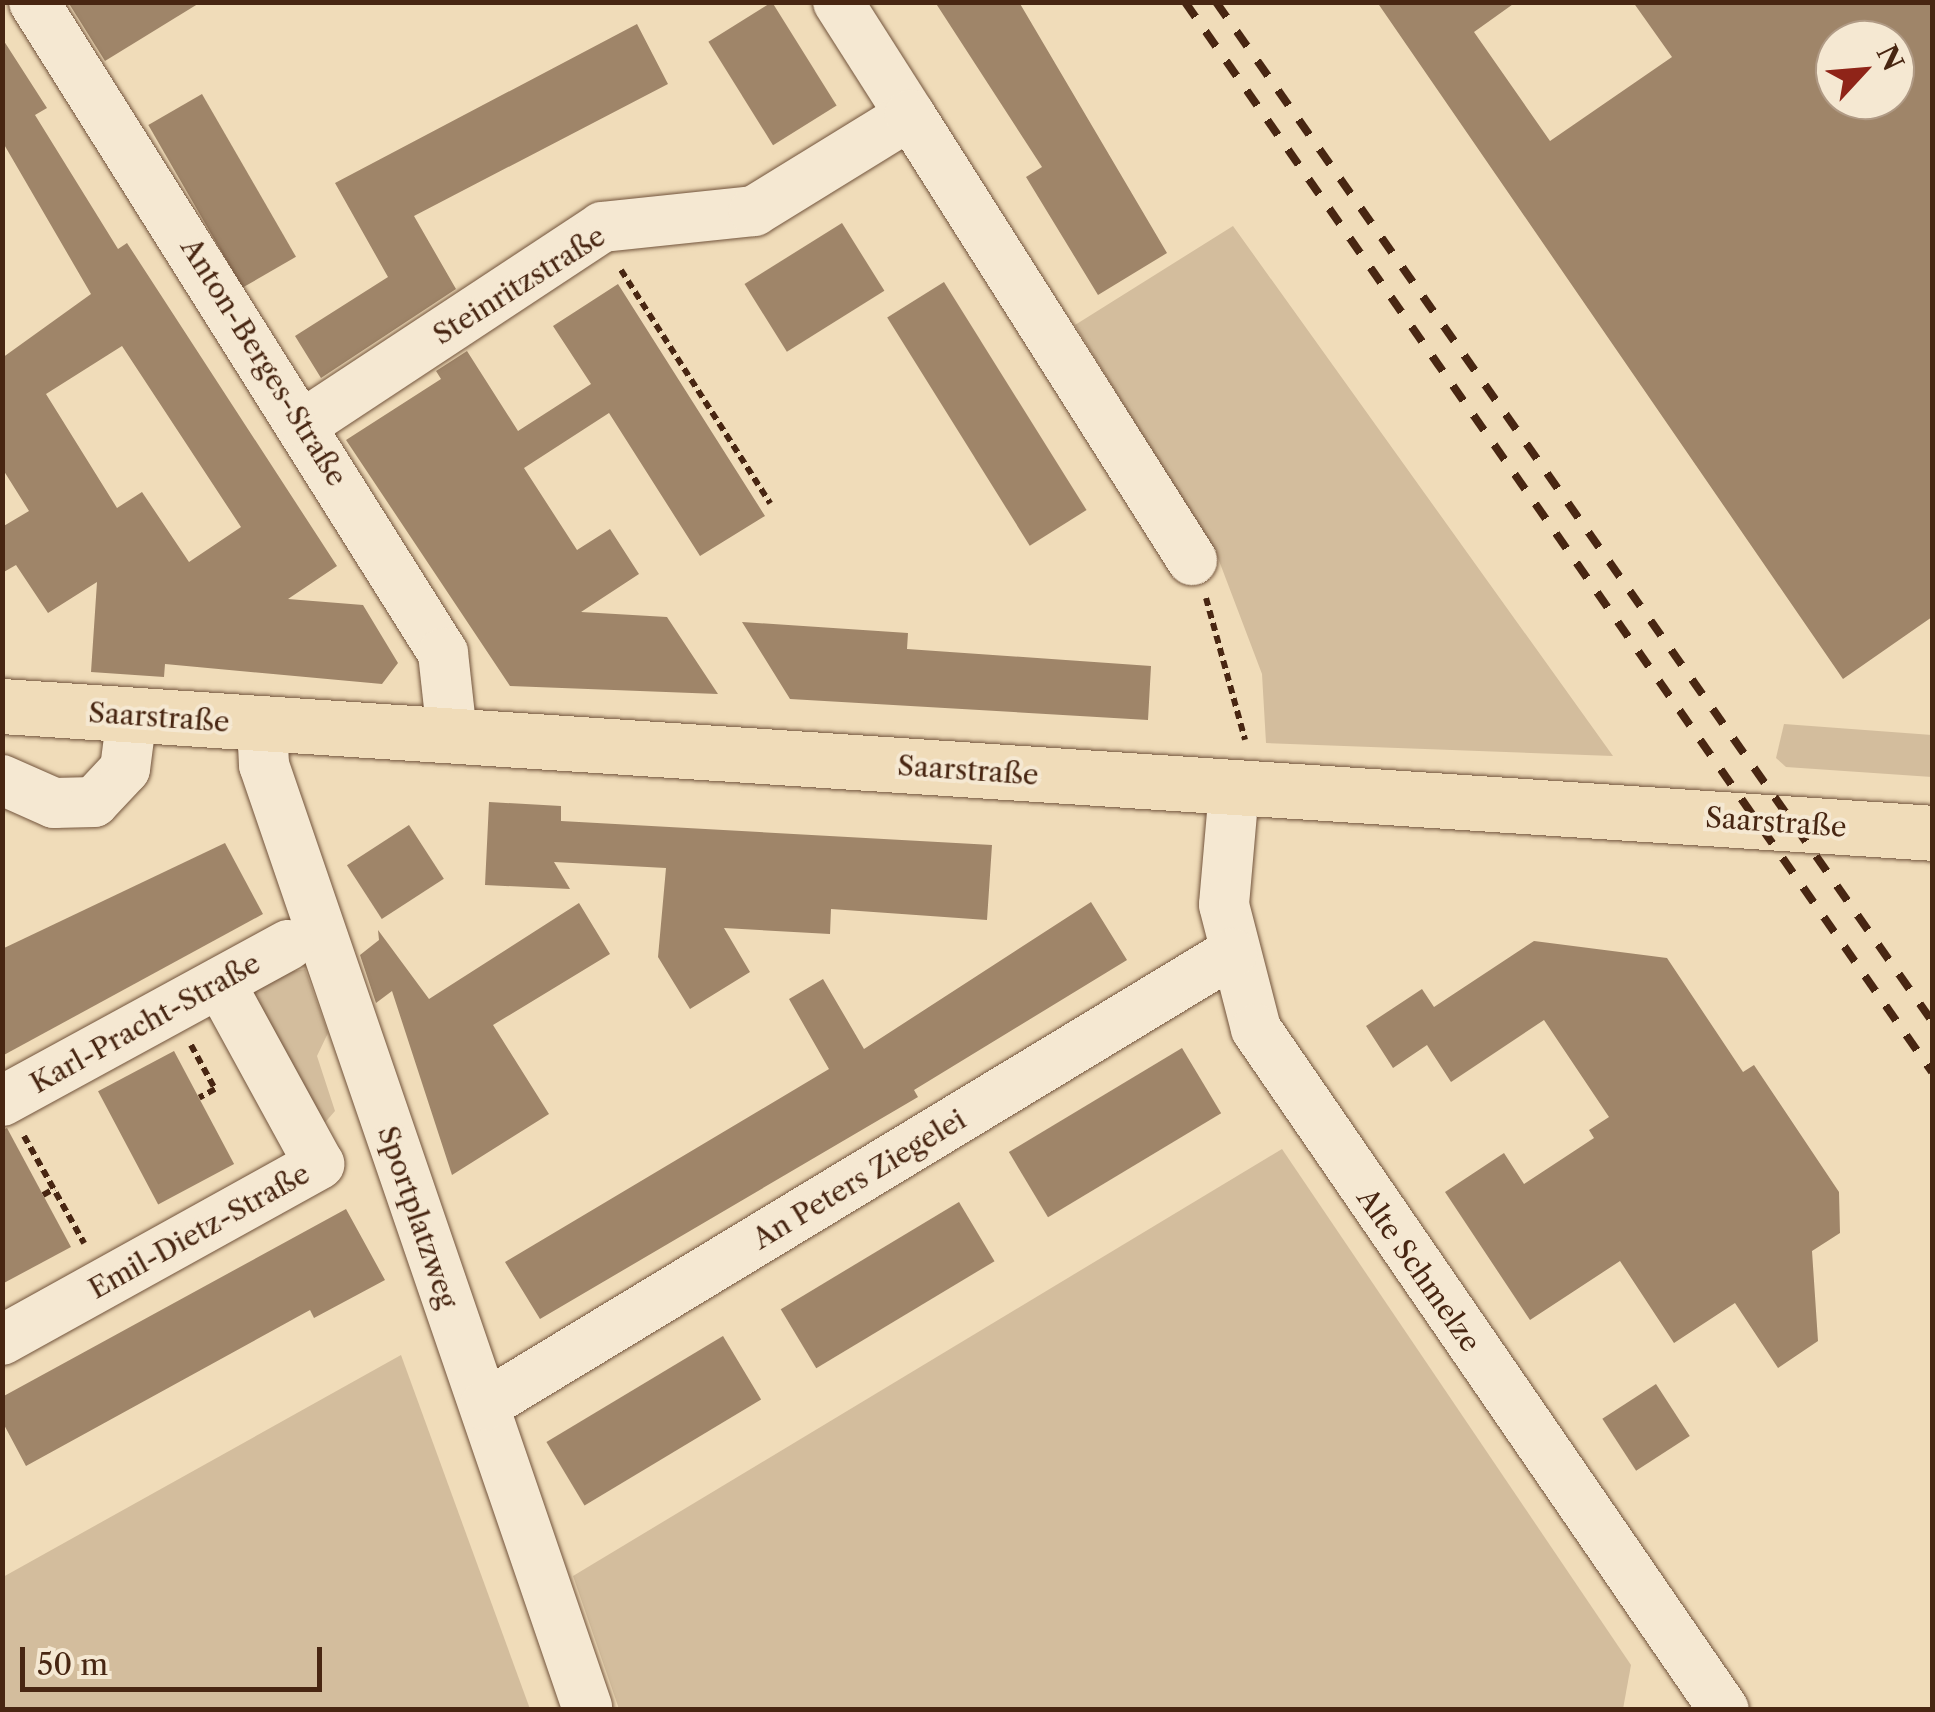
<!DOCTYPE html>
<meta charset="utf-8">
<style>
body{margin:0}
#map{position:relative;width:1935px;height:1712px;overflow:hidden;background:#f0dcb9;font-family:"Libre Caslon Text",serif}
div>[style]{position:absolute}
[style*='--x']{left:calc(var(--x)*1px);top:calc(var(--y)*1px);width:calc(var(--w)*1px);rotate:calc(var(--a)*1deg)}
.green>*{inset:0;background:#d3bd9d}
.building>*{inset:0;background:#9f8569;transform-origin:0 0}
.path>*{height:6px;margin-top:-3px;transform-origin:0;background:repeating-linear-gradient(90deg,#482612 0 8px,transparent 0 13px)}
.roads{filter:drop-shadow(0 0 2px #72543c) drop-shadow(0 0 2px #72543c)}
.minor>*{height:50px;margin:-25px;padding:0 25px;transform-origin:25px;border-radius:25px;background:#f5e8d2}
.major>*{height:55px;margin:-27.5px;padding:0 27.5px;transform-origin:27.5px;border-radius:27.5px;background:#f0dcb9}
.rail>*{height:8px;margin-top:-4px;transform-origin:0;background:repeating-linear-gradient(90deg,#482612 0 18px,transparent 0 36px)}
span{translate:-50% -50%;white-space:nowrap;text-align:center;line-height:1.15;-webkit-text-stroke:8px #f5e8d2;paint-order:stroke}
.street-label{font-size:28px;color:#482612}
.frame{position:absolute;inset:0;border:5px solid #482612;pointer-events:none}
.north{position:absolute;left:1815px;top:20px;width:100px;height:100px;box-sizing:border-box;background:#f5e8d2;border:2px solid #b09a85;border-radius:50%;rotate:64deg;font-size:28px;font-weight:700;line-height:40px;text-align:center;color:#482612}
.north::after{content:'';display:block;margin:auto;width:35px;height:45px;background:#8f2418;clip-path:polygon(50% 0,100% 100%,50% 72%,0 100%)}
.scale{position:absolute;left:20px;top:1647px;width:302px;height:45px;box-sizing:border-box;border:5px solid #482612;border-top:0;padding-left:12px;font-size:30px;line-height:35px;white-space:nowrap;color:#482612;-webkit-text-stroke:8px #f5e8d2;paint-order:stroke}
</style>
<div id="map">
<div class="green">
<i style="clip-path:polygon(1233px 226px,1613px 756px,1266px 743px,1262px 674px,1218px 558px,1075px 325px)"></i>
<i style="clip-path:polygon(1784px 724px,1932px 735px,1932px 777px,1786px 767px,1776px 758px)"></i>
<i style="clip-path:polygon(305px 969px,328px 1033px,317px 1056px,335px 1111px,322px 1126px,249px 1002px,258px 978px)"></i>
<i style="clip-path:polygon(1282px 1149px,1631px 1665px,1623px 1709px,619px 1709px,573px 1576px)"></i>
<i style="clip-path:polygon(401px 1355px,530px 1709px,3px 1709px,3px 1577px)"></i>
</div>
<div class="building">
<i style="clip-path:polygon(68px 2px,201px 2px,105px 61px)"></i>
<i style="left:772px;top:2px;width:122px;height:75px;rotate:58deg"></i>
<i style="clip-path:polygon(935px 2px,1019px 2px,1167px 253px,1098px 295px,1026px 177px,1042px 167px)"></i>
<i style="clip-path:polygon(evenodd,1377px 2px,1516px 2px,1474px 32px,1550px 141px,1672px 57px,1633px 2px,1932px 2px,1932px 617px,1843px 679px,1377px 2px,1835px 40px,1895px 40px,1895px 100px,1835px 100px,1835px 40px)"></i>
<i style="clip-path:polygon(637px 24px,668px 84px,414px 216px,456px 289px,321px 378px,295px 336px,388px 277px,335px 183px)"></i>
<i style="clip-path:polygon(evenodd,2px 38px,47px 108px,35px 115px,118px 249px,127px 243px,337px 566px,288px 599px,363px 605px,398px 663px,382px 684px,165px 664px,164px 677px,91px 672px,97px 582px,48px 613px,16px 565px,2px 573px,2px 527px,29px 511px,2px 468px,2px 358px,91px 294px,2px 141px,2px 38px,122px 346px,241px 527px,189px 562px,142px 492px,117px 508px,46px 394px,122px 346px)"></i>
<i style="left:202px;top:94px;width:188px;height:62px;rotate:60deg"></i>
<i style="left:842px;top:223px;width:80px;height:115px;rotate:58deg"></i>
<i style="left:944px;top:282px;width:269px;height:67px;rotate:58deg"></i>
<i style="clip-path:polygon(618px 284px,765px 516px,700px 556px,609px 413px,524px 468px,577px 550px,610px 529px,639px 574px,581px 612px,667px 617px,718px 694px,510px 686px,346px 440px,441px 379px,436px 371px,467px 351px,518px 431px,591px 384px,553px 326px)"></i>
<i style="clip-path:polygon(742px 622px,908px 633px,907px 649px,1151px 666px,1148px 720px,790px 699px)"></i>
<i style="clip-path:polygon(489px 802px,561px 806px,561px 821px,992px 845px,987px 920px,831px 909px,830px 934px,724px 928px,750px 972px,690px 1009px,658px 957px,666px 868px,554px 862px,570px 889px,485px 885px)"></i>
<i style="left:409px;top:825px;width:64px;height:74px;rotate:57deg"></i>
<i style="clip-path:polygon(225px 843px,263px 914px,2px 1056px,2px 949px)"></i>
<i style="clip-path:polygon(1091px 902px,1127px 960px,914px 1090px,918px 1097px,540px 1319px,505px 1262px,829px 1069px,789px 999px,823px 979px,864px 1049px)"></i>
<i style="clip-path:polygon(579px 903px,610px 954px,493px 1025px,549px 1114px,452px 1175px,392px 991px,376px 1003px,360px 955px,379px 940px,378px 930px,429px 999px)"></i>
<i style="clip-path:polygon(1534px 941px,1667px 958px,1743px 1072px,1754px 1065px,1839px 1192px,1840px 1233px,1812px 1251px,1818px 1341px,1778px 1368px,1735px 1303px,1674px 1343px,1620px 1261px,1530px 1320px,1445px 1192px,1504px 1153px,1524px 1184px,1594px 1138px,1589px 1130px,1609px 1117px,1544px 1020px,1451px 1082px,1427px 1045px,1393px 1068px,1366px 1026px,1422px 989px,1434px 1007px)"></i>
<i style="left:1182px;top:1048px;width:76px;height:202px;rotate:59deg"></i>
<i style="left:174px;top:1051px;width:128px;height:86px;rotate:62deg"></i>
<i style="clip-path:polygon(7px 1128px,71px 1247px,2px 1284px,2px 1130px)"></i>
<i style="left:959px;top:1202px;width:69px;height:208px;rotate:59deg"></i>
<i style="clip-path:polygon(346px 1209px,385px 1280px,314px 1318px,310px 1310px,26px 1466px,2px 1421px,2px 1397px)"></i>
<i style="left:723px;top:1336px;width:74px;height:206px;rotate:59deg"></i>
<i style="left:1656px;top:1384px;width:62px;height:64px;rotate:57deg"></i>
</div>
<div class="path">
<i style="--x:621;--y:270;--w:277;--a:57.4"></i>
<i style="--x:1206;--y:598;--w:147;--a:74.6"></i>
<i style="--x:191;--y:1045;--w:50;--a:61.4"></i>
<i style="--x:215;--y:1089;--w:18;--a:151"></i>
<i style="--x:24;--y:1136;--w:123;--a:60.7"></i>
<i style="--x:43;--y:1195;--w:13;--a:-29"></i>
</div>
<div class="roads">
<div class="minor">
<i style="--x:34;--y:2;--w:769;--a:57.86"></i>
<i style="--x:443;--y:653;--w:82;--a:83.7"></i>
<i style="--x:838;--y:2;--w:134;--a:57.5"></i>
<i style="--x:305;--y:423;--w:356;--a:-33.4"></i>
<i style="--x:602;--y:227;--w:153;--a:-6"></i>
<i style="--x:754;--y:211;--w:183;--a:-31.6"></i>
<i style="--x:910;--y:115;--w:527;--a:57.64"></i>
<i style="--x:262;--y:724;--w:41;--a:87.2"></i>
<i style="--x:264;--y:765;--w:996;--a:71.07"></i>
<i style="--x:2;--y:780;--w:57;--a:23.9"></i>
<i style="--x:54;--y:803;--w:40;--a:-1.4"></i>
<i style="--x:94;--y:802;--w:45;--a:-46.8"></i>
<i style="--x:125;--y:769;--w:54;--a:-82.6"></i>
<i style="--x:1234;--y:790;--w:115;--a:95"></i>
<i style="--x:1224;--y:905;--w:128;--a:75.5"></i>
<i style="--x:1256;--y:1029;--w:826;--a:55.5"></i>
<i style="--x:2;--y:1101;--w:326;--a:-28.6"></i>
<i style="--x:2;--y:1340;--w:363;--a:-29"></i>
<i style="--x:319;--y:1164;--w:206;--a:-118.7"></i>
<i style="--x:485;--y:1405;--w:873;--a:-31.18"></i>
</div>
<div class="major">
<i style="--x:2;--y:706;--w:1934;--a:3.76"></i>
</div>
</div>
<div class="rail">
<i style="--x:1185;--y:2;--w:1305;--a:55.08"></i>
<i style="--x:1216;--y:2;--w:1245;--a:54.91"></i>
</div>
<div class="street-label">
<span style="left:519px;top:285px;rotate:-32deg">Steinritzstraße</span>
<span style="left:264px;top:362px;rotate:58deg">Anton-Berges-Straße</span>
<span style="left:159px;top:717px;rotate:4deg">Saarstraße</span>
<span style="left:968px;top:770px;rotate:4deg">Saarstraße</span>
<span style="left:1776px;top:822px;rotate:4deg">Saarstraße</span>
<span style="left:145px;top:1023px;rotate:-29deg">Karl-Pracht-Straße</span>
<span style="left:859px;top:1179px;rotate:-31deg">An Peters Ziegelei</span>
<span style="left:418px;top:1217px;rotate:71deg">Sportplatzweg</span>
<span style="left:199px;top:1231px;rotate:-29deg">Emil-Dietz-Straße</span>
<span style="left:1419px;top:1270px;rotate:55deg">Alte Schmelze</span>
</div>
<div class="frame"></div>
<div class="north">N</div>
<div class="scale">50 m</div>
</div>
